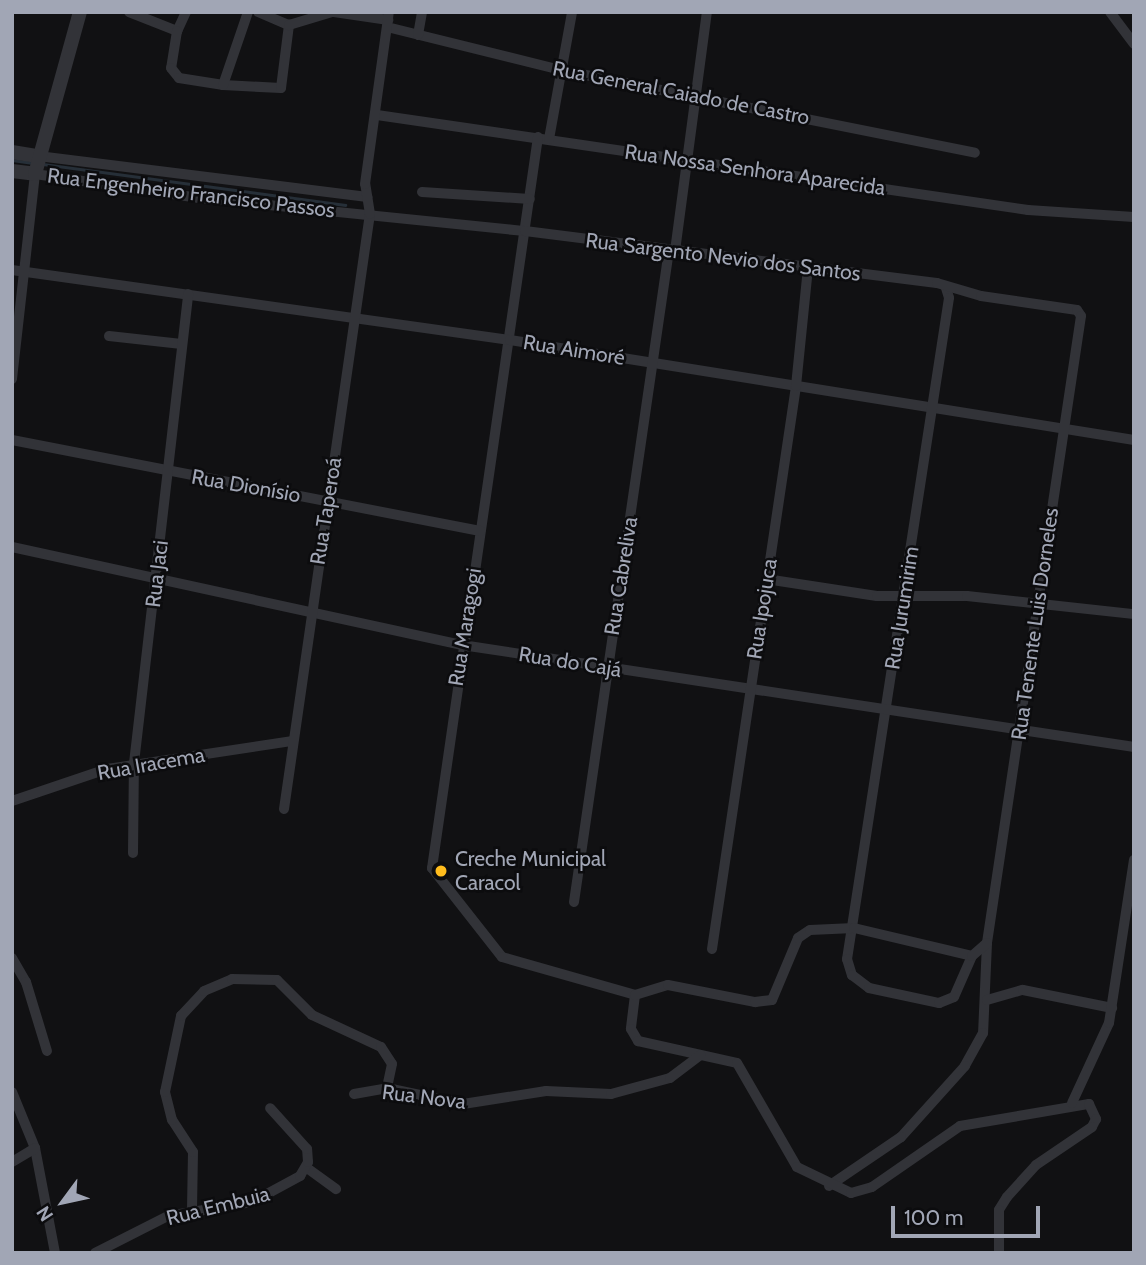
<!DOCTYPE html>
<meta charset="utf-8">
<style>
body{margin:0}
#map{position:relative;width:1146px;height:1265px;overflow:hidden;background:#111113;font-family:Cabin,sans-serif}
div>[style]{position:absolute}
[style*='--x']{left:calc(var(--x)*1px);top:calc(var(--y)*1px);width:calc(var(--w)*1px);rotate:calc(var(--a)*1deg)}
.stream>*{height:2.5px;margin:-1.25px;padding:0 1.25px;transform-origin:1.25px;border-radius:1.25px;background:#262f38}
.minor>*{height:10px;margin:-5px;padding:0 5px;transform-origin:5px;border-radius:5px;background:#323338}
.tertiary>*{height:14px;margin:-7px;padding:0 7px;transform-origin:7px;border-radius:7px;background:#323338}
.dots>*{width:19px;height:19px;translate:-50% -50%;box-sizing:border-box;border:4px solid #0c0c0e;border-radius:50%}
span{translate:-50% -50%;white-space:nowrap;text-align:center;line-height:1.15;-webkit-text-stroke:5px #0c0c0e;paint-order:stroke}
.street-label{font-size:21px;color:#a1a6b5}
.poi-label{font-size:21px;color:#a1a6b5}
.left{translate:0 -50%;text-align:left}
.frame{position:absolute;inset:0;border:14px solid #a1a6b5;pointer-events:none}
.north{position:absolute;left:28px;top:1167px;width:70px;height:70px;-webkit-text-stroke:5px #0c0c0e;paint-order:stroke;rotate:237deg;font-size:19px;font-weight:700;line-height:28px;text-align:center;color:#a1a6b5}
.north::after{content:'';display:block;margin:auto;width:24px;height:32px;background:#a1a6b5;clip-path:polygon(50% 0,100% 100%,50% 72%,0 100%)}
.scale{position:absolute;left:891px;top:1206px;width:149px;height:32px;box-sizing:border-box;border:4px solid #a1a6b5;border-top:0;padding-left:9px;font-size:21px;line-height:24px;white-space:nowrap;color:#a1a6b5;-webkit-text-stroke:5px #0c0c0e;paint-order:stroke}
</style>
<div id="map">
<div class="stream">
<i style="--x:12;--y:160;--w:21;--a:8"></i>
<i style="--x:43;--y:164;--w:305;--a:7.7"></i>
</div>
<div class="minor">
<i style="--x:129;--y:12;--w:52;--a:21.6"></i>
<i style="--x:186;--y:12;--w:21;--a:115"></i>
<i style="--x:177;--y:31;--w:37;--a:99"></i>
<i style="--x:171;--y:68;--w:13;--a:51"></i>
<i style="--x:179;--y:78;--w:45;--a:9"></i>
<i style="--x:223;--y:85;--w:58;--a:3"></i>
<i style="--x:281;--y:88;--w:64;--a:-82.8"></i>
<i style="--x:258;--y:12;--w:34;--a:23"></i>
<i style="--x:289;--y:25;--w:45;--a:-16.8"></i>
<i style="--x:334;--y:12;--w:55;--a:8.4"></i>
<i style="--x:1110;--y:12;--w:40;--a:53"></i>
<i style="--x:387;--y:27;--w:179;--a:13.9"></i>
<i style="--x:561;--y:70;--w:422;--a:11.3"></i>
<i style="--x:418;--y:35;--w:23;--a:-80"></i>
<i style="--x:223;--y:85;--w:77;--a:-71.1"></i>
<i style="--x:377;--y:115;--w:658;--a:8.3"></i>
<i style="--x:1028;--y:210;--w:106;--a:3.8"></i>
<i style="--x:538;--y:137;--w:739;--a:98.25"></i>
<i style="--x:432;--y:868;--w:113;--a:51.8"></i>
<i style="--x:502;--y:957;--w:138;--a:15.9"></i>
<i style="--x:549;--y:139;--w:129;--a:-79.7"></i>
<i style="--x:38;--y:156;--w:332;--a:7.1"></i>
<i style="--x:422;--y:192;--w:108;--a:3.7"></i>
<i style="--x:675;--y:251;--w:241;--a:-82.4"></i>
<i style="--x:12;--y:270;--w:503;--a:8"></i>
<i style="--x:510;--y:340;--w:632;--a:9.1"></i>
<i style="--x:946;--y:288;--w:10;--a:73"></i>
<i style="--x:949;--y:298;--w:669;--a:98.77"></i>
<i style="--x:847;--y:959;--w:17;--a:73"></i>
<i style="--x:852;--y:975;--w:21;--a:37"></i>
<i style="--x:869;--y:988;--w:72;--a:12.1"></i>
<i style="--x:939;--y:1003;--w:16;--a:-22"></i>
<i style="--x:954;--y:997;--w:45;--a:-66.3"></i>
<i style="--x:109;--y:336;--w:73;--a:6.3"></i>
<i style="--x:12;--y:379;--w:206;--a:-83.6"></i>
<i style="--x:35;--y:174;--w:166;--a:8.3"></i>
<i style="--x:199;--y:198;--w:328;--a:5.8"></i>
<i style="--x:525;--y:231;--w:415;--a:7.2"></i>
<i style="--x:937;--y:283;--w:46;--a:16.5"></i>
<i style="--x:981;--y:296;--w:97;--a:8.3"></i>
<i style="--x:1077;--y:310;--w:7;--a:56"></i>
<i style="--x:1081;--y:316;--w:634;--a:98.53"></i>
<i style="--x:987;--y:943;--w:90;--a:92.5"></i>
<i style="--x:983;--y:1033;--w:38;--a:119"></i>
<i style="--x:965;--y:1066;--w:96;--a:132"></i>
<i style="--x:901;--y:1137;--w:87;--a:145.8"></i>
<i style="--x:12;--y:440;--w:477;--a:11"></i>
<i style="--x:12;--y:547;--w:461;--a:12.3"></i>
<i style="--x:462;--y:645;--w:680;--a:8.63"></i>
<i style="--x:766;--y:579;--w:112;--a:8.7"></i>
<i style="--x:877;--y:596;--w:90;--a:0"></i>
<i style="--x:967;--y:596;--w:168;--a:6.2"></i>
<i style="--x:12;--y:801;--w:100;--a:-18.6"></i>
<i style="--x:107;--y:769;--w:188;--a:-8.6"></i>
<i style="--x:284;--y:809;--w:601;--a:-81.78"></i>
<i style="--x:370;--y:214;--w:30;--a:-99"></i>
<i style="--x:365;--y:184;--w:174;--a:-82.1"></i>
<i style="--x:133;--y:853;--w:90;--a:-89.4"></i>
<i style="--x:134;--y:763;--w:472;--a:-83.4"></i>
<i style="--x:574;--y:902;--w:659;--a:-81.71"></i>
<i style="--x:712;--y:949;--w:569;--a:-81.51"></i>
<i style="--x:796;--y:386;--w:120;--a:-84.2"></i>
<i style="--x:12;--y:958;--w:28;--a:60"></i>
<i style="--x:26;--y:982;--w:72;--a:73.1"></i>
<i style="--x:635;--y:995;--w:34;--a:97"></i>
<i style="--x:631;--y:1029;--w:14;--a:60"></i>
<i style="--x:638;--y:1041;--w:101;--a:12.5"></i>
<i style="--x:737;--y:1063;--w:120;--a:60"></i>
<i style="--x:797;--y:1167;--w:60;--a:25.7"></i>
<i style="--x:851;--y:1193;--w:22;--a:-16"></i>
<i style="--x:872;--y:1187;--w:107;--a:-34.7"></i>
<i style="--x:960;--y:1126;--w:131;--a:-9.7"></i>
<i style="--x:1089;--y:1104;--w:17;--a:65"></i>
<i style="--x:1096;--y:1119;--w:9;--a:117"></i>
<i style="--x:1092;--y:1127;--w:68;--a:145.8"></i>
<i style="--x:1036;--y:1165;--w:43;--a:132.2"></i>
<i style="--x:1007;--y:1197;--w:15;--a:122"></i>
<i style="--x:999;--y:1210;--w:43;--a:90"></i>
<i style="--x:635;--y:995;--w:34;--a:-17"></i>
<i style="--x:668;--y:985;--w:89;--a:11.1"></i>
<i style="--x:755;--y:1002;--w:17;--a:-7"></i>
<i style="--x:772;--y:1000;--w:67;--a:-67.2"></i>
<i style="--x:798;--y:938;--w:14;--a:-34"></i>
<i style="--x:810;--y:930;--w:44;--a:-2.6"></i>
<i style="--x:854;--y:928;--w:121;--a:13.3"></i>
<i style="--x:972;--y:956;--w:20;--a:-41"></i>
<i style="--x:987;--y:1000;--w:37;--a:-16"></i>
<i style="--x:1023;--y:990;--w:91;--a:11.4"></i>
<i style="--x:12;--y:1092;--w:61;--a:67.7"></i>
<i style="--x:35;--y:1148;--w:107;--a:79.2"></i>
<i style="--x:354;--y:1094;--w:34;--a:-10"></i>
<i style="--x:387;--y:1088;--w:78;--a:11.9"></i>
<i style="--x:463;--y:1104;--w:84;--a:-8.9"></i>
<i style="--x:546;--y:1091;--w:65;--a:2.6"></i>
<i style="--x:611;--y:1094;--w:61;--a:-15.2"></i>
<i style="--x:670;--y:1078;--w:38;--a:-37"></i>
<i style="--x:1072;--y:1103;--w:88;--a:-65.2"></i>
<i style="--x:1109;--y:1023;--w:165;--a:-81.3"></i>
<i style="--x:12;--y:1162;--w:27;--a:-31"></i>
<i style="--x:307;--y:1168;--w:36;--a:36"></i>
<i style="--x:192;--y:1209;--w:57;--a:-89"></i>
<i style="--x:193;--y:1152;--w:38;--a:-123"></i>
<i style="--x:172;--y:1120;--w:29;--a:-104"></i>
<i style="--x:165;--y:1092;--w:78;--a:-78.1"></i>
<i style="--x:181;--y:1016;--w:34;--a:-47"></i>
<i style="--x:204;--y:991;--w:30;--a:-23"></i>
<i style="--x:232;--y:979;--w:45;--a:1.3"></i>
<i style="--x:277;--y:980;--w:49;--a:45"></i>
<i style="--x:312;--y:1015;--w:76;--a:24.9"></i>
<i style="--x:381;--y:1047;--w:20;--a:57"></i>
<i style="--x:392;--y:1064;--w:25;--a:102"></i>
<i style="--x:95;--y:1253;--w:82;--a:-26.9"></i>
<i style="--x:168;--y:1216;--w:85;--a:-9.5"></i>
<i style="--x:252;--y:1202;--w:55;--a:-28.4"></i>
<i style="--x:300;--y:1176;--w:16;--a:-60"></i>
<i style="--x:308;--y:1162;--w:13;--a:-94"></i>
<i style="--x:307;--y:1149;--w:55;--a:-132.1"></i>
</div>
<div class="tertiary">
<i style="--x:12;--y:152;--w:26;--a:9"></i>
<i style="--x:12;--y:171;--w:23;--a:7"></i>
<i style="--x:35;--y:174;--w:168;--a:-74.5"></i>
</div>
<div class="dots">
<i style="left:441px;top:871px;background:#ffbc1d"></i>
</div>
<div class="street-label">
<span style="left:681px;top:93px;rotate:11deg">Rua General Caiado de Castro</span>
<span style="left:755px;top:170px;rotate:8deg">Rua Nossa Senhora Aparecida</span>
<span style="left:191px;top:193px;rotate:7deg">Rua Engenheiro Francisco Passos</span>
<span style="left:723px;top:257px;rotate:7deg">Rua Sargento Nevio dos Santos</span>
<span style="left:574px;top:350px;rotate:9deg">Rua Aimoré</span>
<span style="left:246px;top:486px;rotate:10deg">Rua Dionísio</span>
<span style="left:326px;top:511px;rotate:-81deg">Rua Taperoá</span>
<span style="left:157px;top:574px;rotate:-83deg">Rua Jaci</span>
<span style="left:621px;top:576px;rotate:-81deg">Rua Cabreliva</span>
<span style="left:902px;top:608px;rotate:-81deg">Rua Jurumirim</span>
<span style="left:762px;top:609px;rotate:-81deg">Rua Ipojuca</span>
<span style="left:1035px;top:624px;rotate:-82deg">Rua Tenente Luis Dorneles</span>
<span style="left:465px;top:627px;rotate:-81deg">Rua Maragogi</span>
<span style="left:570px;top:662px;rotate:9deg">Rua do Cajá</span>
<span style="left:151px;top:764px;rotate:-10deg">Rua Iracema</span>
<span style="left:424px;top:1097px;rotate:7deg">Rua Nova</span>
<span style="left:218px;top:1206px;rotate:-14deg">Rua Embuia</span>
</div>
<div class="poi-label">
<span class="left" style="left:455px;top:871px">Creche Municipal<br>Caracol</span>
</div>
<div class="frame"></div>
<div class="north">N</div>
<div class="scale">100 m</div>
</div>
